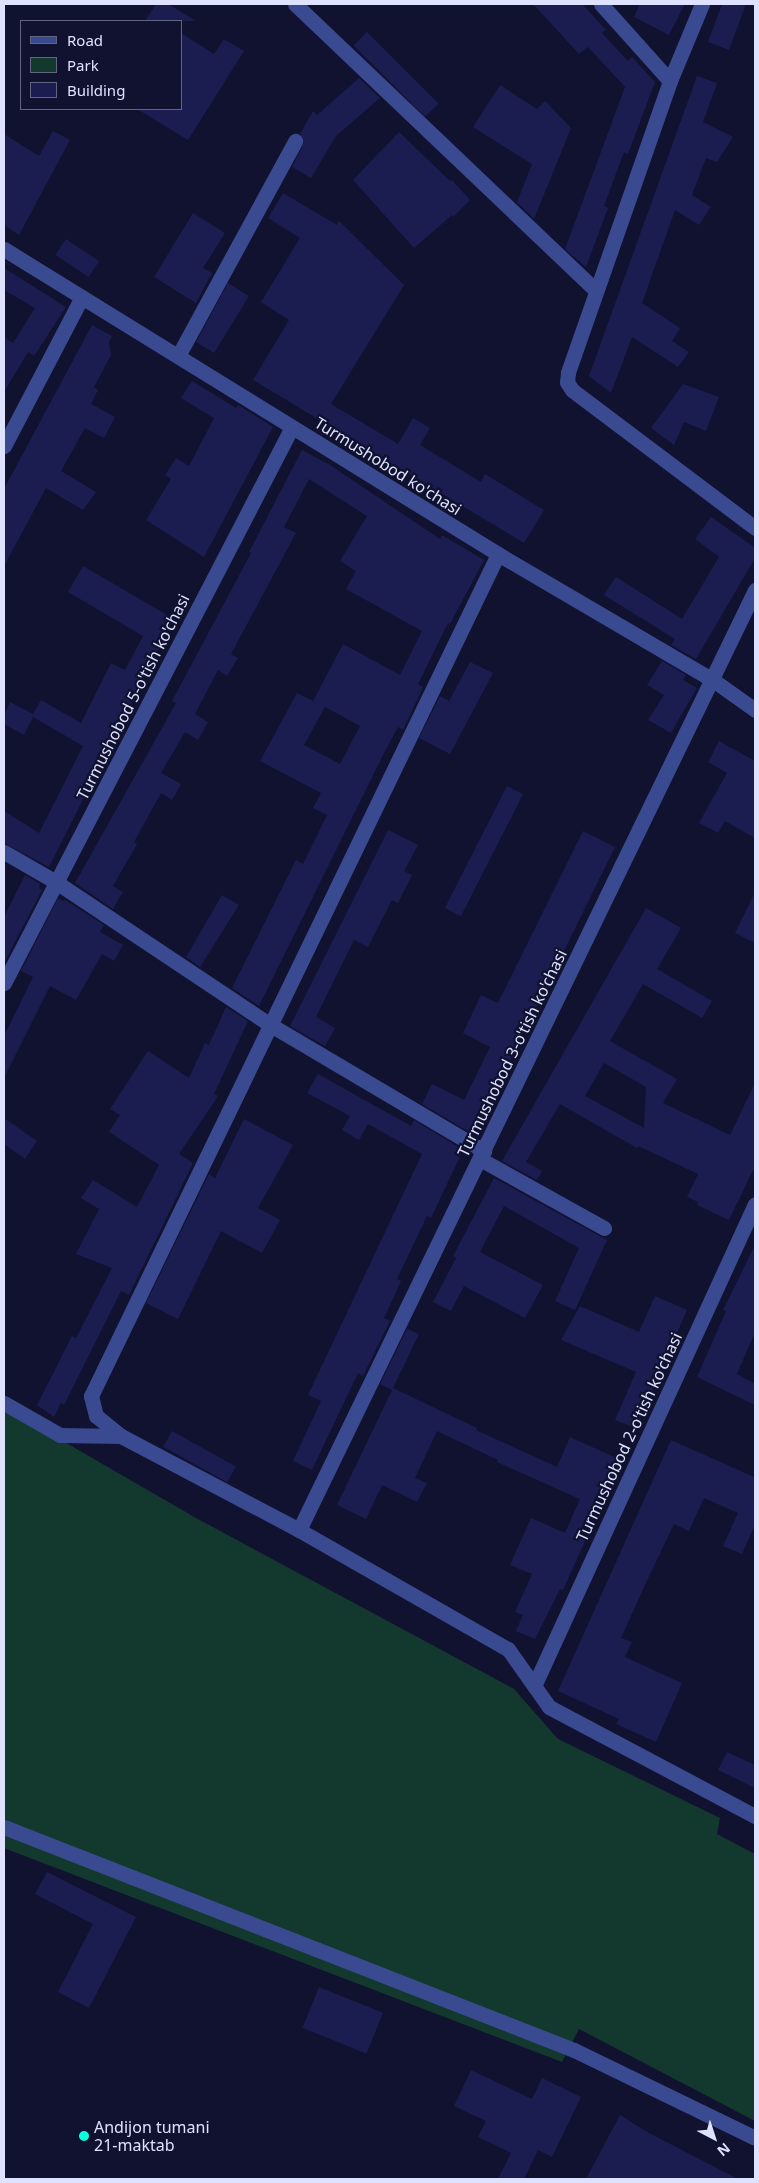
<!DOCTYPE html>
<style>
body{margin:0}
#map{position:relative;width:759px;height:2183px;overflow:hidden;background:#10122f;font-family:"Noto Sans",sans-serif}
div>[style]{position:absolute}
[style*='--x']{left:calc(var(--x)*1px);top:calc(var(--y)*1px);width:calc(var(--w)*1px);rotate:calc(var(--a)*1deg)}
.green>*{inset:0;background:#13392f}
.building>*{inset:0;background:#1b1d51;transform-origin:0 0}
.minor>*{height:15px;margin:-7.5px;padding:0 7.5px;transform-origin:7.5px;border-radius:7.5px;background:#394a90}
.dots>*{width:14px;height:14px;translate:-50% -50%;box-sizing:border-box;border:2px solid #10122f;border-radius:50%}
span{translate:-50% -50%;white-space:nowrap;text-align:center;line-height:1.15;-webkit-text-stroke:4.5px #10122f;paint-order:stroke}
.street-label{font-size:16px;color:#dee2ff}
.poi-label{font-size:16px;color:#dee2ff}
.left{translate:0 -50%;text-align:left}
.frame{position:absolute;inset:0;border:5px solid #dee2ff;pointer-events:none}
.legend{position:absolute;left:20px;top:20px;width:162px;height:90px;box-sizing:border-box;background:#10122f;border:1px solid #626582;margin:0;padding:6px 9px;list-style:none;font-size:15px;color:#dee2ff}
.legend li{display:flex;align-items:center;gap:10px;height:25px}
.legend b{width:25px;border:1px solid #626582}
.north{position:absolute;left:689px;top:2113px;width:50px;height:50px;-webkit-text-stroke:4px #10122f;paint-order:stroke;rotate:140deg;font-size:14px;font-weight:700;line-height:20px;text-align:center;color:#dee2ff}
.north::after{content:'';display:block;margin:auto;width:18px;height:22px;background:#dee2ff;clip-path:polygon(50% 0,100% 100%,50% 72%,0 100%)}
</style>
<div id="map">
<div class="green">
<i style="clip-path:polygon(4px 1407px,196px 1518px,514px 1689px,558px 1739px,720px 1818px,717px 1834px,755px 1854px,755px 2121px,579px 2029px,562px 2062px,4px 1848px)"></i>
</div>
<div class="building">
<i style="clip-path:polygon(156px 4px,168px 4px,196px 21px,145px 21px)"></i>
<i style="clip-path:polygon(533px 4px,582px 4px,606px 30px,602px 33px,628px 61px,632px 57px,655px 82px,628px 154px,624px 152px,604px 206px,608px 208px,586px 267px,565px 249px,625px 87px,588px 47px,579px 54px)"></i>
<i style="clip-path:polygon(640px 4px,685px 4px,669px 35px,634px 17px)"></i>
<i style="clip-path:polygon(722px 4px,746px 4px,729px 50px,708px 42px)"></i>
<i style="left:367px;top:32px;width:101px;height:19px;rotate:45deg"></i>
<i style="clip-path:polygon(181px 33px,214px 54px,224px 39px,244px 51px,188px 140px,137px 109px,181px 109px)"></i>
<i style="clip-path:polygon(697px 76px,717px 83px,703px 122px,733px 137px,717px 162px,706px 158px,692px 195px,711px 207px,699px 225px,675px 210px,642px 303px,680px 328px,672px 341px,689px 352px,678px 367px,632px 337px,611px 393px,589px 376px)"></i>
<i style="clip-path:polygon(359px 78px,380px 98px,336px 136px,311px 178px,292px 167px,303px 145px,304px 140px,300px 134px,313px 111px,317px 115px)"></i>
<i style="clip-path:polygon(500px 85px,537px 109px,545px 101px,571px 128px,534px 219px,517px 202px,532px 164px,473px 127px)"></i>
<i style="clip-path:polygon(53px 131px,70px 140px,19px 235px,4px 225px,4px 134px,39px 156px)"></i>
<i style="clip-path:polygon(399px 132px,450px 181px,452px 180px,470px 200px,453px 217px,452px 215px,414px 248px,353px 180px)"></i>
<i style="clip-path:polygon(283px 193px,337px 225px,339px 221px,404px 285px,331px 404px,398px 444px,413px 418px,430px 428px,420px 445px,481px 482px,485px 474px,544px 510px,524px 543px,253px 380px,289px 320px,261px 302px,300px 238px,268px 218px)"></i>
<i style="clip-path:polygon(193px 213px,225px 233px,203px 268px,212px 273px,196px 303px,154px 277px)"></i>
<i style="left:66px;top:239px;width:40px;height:19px;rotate:34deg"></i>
<i style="clip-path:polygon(4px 268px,66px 307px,34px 356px,28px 352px,4px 392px,4px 337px,13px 343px,35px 308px,4px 290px)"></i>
<i style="clip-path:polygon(228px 283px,249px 296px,214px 353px,196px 342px)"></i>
<i style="clip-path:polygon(92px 325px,112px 336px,109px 342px,111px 355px,94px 387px,98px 390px,91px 404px,115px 417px,104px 438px,85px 428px,61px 471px,96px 492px,83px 510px,46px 488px,4px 566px,4px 489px)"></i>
<i style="clip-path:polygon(192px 381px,236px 408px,238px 405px,273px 427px,204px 557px,146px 520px,171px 479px,165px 475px,176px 458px,189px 466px,214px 418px,181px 398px)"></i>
<i style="clip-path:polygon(683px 384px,719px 397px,706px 431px,684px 422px,674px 445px,651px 428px)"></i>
<i style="clip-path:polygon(evenodd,302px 450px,330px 465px,440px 539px,442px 535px,484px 560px,450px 624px,448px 623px,418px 684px,423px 687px,403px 730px,398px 727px,385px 751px,259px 1006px,232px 988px,296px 860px,303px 864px,327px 815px,313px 808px,321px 793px,260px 761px,297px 693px,313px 701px,343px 644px,400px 675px,422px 631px,346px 589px,356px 571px,340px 561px,367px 516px,309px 479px,284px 527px,296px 533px,231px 654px,238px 658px,227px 676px,218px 670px,195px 714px,208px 722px,198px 740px,185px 732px,161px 773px,181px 784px,172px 800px,161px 793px,134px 842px,137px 844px,113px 886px,123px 892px,113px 909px,75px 883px,176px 703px,172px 701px,251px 553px,249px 552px,302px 450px,325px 707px,360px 726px,340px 764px,304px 745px,325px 707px)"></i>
<i style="clip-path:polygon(711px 517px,754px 547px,755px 558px,696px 659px,671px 645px,675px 639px,604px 595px,616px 577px,682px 619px,719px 557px,695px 539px)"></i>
<i style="clip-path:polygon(83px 566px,174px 619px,49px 867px,4px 843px,4px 811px,39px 833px,83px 746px,33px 717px,24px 735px,4px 724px,4px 716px,10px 702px,33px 714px,41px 700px,81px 723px,111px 663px,125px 670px,143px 636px,68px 592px)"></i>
<i style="clip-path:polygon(662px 661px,686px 675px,683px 680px,697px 688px,671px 733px,648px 720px,664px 695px,647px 685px)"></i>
<i style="clip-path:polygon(470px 662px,493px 673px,450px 754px,419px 738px,440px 696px,449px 701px)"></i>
<i style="clip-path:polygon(719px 741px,755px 761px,755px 838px,725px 821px,718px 833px,699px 823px,727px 773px,708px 762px)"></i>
<i style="left:507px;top:786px;width:18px;height:137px;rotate:27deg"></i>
<i style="clip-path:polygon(388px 830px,418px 845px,404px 871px,412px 875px,398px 903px,392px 900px,368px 947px,354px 940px,316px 1017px,335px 1028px,325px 1046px,290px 1026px)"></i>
<i style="clip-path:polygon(583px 831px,615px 847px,475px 1132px,472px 1130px,471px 1133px,422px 1104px,432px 1084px,464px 1100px,490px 1047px,463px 1033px,481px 995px,498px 1003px)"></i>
<i style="clip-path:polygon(25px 875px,40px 884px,39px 888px,42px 890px,4px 963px,4px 917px)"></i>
<i style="clip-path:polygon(755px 892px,755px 943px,735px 933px)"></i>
<i style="clip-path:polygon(222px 895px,239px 905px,200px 967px,186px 957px)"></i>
<i style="clip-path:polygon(58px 898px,64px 901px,65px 900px,104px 925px,100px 932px,123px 945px,114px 961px,102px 954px,76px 1000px,50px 986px,4px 1078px,4px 1036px,33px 977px,21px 971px)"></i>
<i style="clip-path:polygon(evenodd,646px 908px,681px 928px,657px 969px,712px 1001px,702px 1018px,643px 984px,610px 1041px,677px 1079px,663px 1103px,730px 1135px,755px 1083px,755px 1166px,729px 1220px,697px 1205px,698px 1202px,687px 1197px,698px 1174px,638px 1146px,637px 1148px,560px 1104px,526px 1162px,542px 1171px,537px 1180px,502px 1161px,646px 908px,604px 1063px,646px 1087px,644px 1128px,585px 1096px,604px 1063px)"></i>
<i style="clip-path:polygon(226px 1007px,248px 1021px,214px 1094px,218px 1096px,179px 1154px,193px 1163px,129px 1295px,121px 1291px,64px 1405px,61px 1403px,54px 1417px,37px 1405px,72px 1336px,76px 1338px,112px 1268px,76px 1254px,99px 1209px,81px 1198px,93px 1180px,137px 1207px,159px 1165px,109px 1132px,120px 1115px,110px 1109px,148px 1051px,189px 1078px,205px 1043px,209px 1045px)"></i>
<i style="clip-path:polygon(318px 1074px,411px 1126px,414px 1120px,463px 1150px,431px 1218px,427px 1216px,397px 1279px,401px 1281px,384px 1318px,390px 1321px,363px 1376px,358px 1373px,312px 1470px,293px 1461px,321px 1401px,308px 1395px,422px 1154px,368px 1124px,359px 1140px,342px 1130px,350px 1116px,307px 1093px)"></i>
<i style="clip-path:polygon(4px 1118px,37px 1141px,25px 1159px,4px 1144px)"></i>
<i style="clip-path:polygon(244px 1119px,293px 1145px,258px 1208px,280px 1220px,262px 1253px,221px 1231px,178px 1319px,146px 1303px,209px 1174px,215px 1178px)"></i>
<i style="clip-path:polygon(494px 1178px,607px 1240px,575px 1310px,555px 1301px,579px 1248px,504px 1206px,480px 1252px,543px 1285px,525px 1318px,464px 1286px,451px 1311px,433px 1302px,456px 1258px,453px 1256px)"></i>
<i style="clip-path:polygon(755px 1245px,755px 1332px,737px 1374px,755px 1384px,755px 1405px,697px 1377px,726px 1311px,723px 1310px)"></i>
<i style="clip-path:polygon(655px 1296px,687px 1310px,636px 1428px,615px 1420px,636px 1372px,561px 1340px,580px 1306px,639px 1332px)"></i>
<i style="clip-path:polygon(407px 1329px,419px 1334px,393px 1388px,477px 1428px,476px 1430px,557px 1467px,570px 1437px,623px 1461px,610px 1491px,608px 1490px,563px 1590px,560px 1589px,535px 1639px,516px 1631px,523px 1615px,515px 1612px,532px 1574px,510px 1565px,531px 1518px,565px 1533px,580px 1499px,497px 1462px,498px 1460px,437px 1431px,415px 1478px,427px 1483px,417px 1502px,382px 1485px,366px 1519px,337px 1505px,392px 1390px,380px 1384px)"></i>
<i style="left:172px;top:1431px;width:73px;height:18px;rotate:29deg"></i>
<i style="clip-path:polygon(671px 1440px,754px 1477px,755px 1473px,755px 1525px,742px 1554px,723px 1546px,738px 1513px,704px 1498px,689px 1531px,674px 1524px,644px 1587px,621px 1638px,632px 1642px,625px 1657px,682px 1683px,656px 1742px,616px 1724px,619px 1719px,558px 1691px)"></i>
<i style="clip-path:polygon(727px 1752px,755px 1765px,755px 1788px,718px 1770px)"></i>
<i style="clip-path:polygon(47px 1872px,136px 1917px,89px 2008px,58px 1992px,93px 1924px,35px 1894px)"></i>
<i style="left:319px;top:1987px;width:69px;height:44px;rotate:22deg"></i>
<i style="clip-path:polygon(471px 2070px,532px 2099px,542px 2078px,581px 2097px,552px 2157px,538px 2150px,524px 2179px,498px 2179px,511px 2153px,478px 2137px,486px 2121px,454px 2106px)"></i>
<i style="clip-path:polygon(620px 2115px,649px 2133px,738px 2179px,586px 2179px)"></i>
</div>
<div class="minor">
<i style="--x:295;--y:4;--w:416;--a:43.6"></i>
<i style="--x:601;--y:4;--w:103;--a:48.1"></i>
<i style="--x:702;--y:4;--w:83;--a:112.6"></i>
<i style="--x:670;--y:81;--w:309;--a:109.3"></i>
<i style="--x:568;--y:373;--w:9;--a:96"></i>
<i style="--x:567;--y:382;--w:9;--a:58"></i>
<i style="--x:572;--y:390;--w:229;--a:37"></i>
<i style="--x:4;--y:249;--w:581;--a:31.69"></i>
<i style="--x:498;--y:554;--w:249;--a:30.4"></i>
<i style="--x:713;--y:680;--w:52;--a:35.5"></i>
<i style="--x:178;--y:356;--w:245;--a:-61.4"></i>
<i style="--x:4;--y:446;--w:168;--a:-62.4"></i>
<i style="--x:4;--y:852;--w:60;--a:30"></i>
<i style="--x:56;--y:882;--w:256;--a:33.7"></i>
<i style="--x:269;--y:1024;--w:250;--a:30.6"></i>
<i style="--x:4;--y:983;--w:626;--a:-62.62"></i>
<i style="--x:480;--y:1159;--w:142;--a:29.1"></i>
<i style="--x:4;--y:1403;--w:64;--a:29.7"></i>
<i style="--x:60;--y:1435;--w:61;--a:0.9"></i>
<i style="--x:121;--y:1436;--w:201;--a:27.8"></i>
<i style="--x:299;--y:1530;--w:241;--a:29.7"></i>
<i style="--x:508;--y:1649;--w:71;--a:54.7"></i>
<i style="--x:549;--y:1707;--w:233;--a:27.9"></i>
<i style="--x:121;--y:1436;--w:32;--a:-141"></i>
<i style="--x:96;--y:1416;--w:21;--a:-104"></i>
<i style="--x:91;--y:1396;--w:935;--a:-64.2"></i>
<i style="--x:299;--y:1530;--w:1045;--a:-64.12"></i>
<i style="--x:534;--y:1686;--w:530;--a:-65.37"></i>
<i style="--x:4;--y:1827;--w:612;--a:21.37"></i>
<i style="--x:574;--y:2050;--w:201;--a:25.9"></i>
</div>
<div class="dots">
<i style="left:84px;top:2136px;background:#0affde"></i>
</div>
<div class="street-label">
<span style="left:388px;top:466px;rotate:32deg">Turmushobod ko'chasi</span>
<span style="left:133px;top:697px;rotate:-63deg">Turmushobod 5-o'tish ko'chasi</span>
<span style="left:512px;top:1053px;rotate:-64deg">Turmushobod 3-o'tish ko'chasi</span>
<span style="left:629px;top:1437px;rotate:-65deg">Turmushobod 2-o'tish ko'chasi</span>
</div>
<div class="poi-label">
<span class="left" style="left:94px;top:2136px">Andijon tumani<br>21-maktab</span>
</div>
<div class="frame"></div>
<ul class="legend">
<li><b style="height:6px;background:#394a90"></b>Road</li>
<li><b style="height:14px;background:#13392f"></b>Park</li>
<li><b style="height:14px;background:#1b1d51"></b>Building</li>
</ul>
<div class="north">N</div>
</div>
